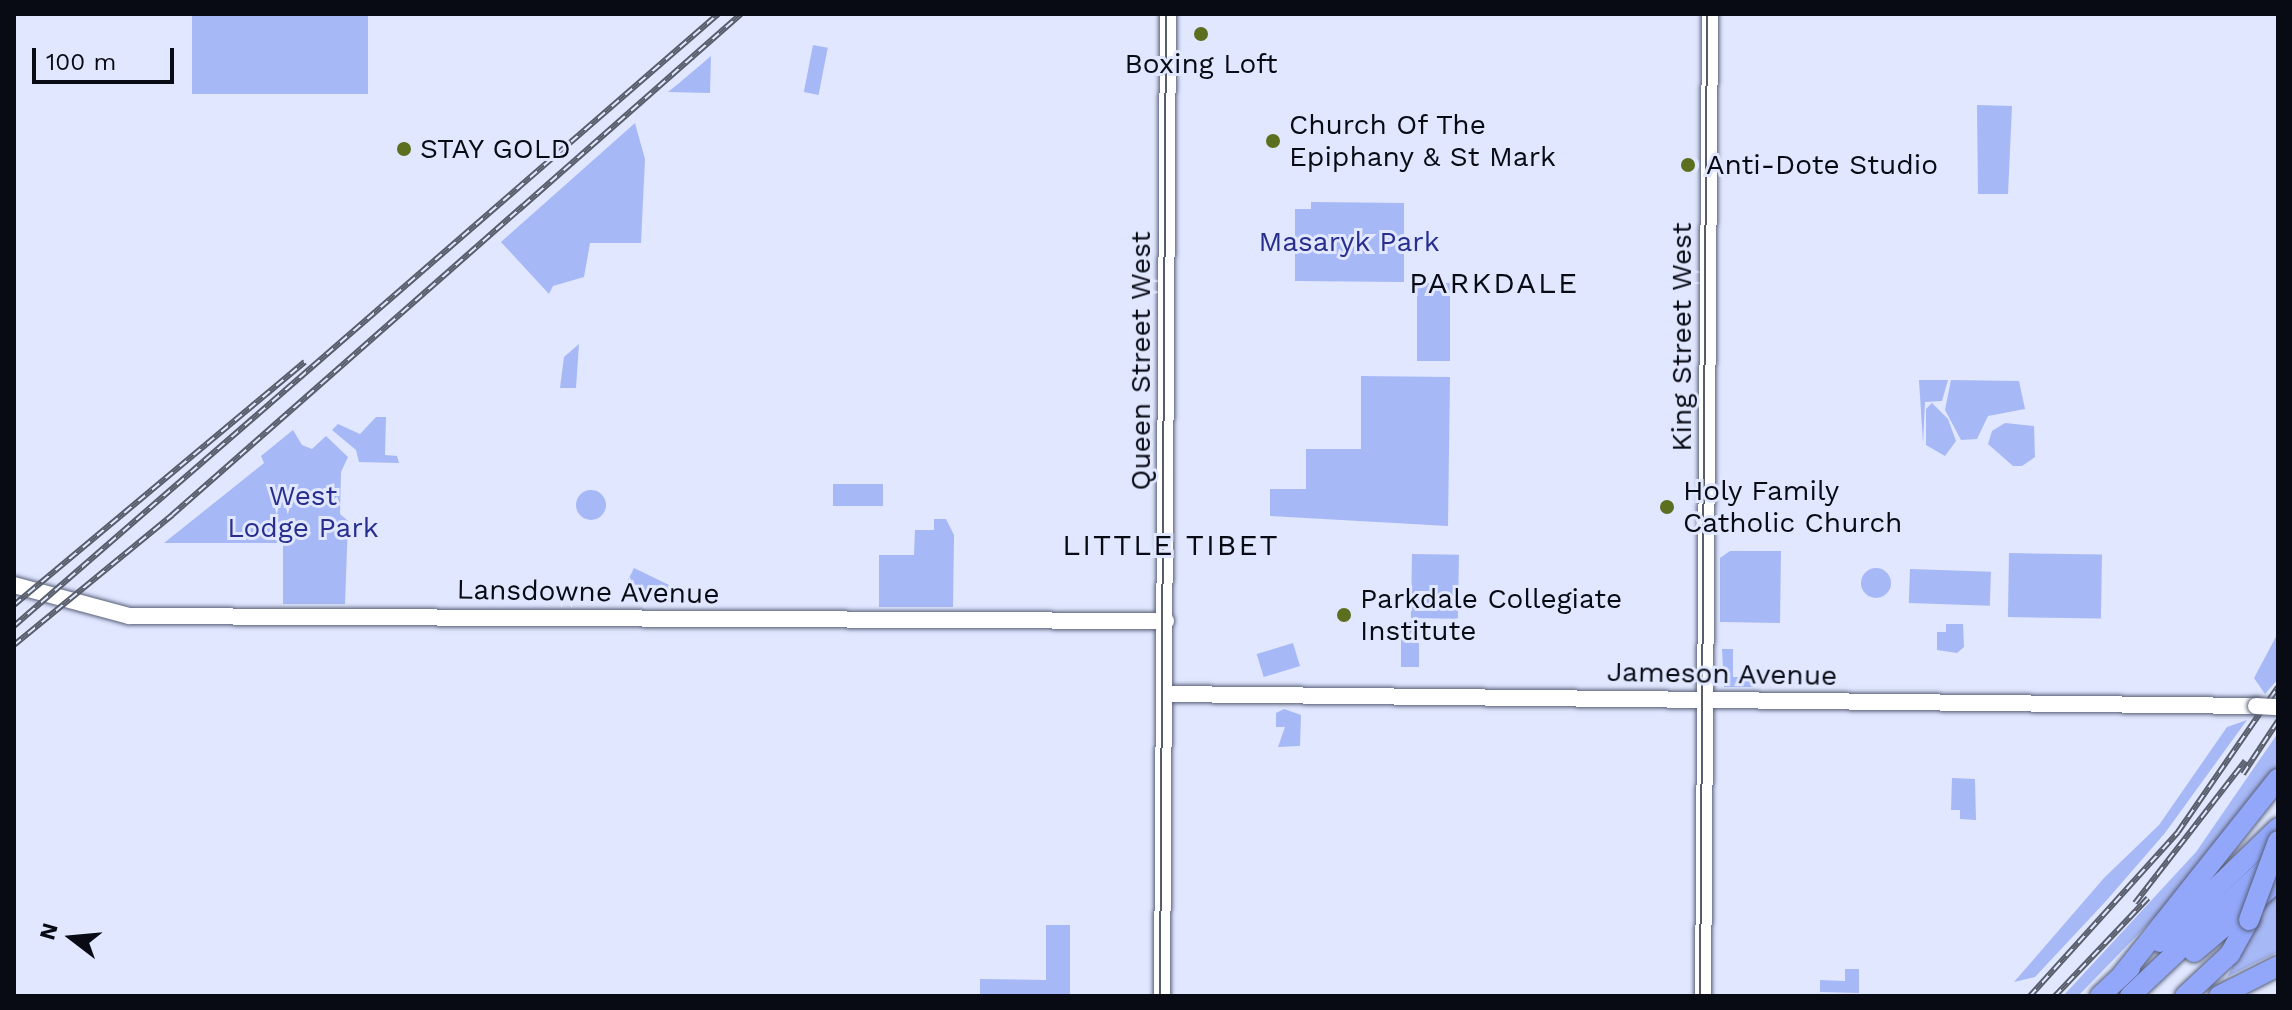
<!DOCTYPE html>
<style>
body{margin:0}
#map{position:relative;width:2292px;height:1010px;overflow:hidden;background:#e0e7ff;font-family:"Work Sans",sans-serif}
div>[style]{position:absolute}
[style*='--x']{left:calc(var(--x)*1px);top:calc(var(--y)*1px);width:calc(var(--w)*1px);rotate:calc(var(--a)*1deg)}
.green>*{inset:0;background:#a7b8f6;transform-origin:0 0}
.round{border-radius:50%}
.roads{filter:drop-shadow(0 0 2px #575e77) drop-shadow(0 0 2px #575e77)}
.secondary>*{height:16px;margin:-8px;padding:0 8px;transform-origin:8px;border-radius:8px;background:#fff}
.highway>*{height:20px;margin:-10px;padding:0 10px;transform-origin:10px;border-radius:10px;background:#92a7f9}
.tram>*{height:2px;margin:-1px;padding:0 1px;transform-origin:1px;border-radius:1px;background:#585d6b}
.rail>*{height:6px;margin-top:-3px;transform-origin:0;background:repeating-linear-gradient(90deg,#e0e7ff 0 9px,#585d6b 0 18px);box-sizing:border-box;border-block:2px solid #585d6b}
.bridges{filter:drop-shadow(0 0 2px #575e77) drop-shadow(0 0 2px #575e77)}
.secondary-bridge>*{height:16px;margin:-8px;padding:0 8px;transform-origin:8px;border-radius:8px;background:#fff}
.highway-bridge>*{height:20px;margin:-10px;padding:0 10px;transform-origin:10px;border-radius:10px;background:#92a7f9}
.dots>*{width:22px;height:22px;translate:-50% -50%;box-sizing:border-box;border:4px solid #e0e7ff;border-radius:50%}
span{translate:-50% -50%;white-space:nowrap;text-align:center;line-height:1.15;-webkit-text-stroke:6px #e0e7ff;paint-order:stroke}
.poi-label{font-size:28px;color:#080b14}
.left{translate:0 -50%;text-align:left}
.park-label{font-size:28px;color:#272e8e}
.street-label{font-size:28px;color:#080b14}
.neighbourhood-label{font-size:30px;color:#080b14;letter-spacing:2px}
.frame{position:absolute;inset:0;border:16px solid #080b14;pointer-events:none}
.north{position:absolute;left:32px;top:898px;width:80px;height:80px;-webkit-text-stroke:6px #e0e7ff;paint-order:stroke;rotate:286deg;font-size:22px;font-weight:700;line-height:32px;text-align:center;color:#080b14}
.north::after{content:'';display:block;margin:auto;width:28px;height:36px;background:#080b14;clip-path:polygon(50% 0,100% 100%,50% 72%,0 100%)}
.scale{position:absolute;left:32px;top:48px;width:142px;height:36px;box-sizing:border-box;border:4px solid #080b14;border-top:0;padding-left:10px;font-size:24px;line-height:28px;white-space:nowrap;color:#080b14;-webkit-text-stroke:6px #e0e7ff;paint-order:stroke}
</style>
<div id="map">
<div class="green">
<i style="left:192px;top:14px;width:176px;height:80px"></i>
<i style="left:813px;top:45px;width:15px;height:48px;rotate:11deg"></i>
<i style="clip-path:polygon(711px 56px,710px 93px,668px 92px,678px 84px)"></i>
<i style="clip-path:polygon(1977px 105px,2012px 106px,2008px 194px,1978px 194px)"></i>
<i style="clip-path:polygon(635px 123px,645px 159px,641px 243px,590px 243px,584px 277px,553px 286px,549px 294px,501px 242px)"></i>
<i style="clip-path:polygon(1311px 202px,1404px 203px,1404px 282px,1295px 281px,1295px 209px,1311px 209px)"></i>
<i style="left:1417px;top:283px;width:33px;height:78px"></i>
<i style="clip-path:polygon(579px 344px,576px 388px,560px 388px,564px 357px)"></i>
<i style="clip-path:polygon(1361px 376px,1450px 377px,1448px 526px,1270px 516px,1270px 489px,1306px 489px,1306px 449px,1361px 449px)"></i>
<i style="clip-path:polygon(1919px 380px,1948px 380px,1942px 401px,1925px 402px,1923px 443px)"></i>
<i style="clip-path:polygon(1951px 380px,2019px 381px,2025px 409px,1988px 416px,1977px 439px,1961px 440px,1945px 410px)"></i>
<i style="clip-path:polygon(1932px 403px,1948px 419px,1956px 441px,1945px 456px,1926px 445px,1926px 409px)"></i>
<i style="clip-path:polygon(376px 417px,386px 417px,385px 455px,397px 456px,399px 463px,359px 462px,356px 450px,332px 430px,338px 424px,360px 434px)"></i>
<i style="clip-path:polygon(2005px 423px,2034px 426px,2035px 457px,2022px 466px,2013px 466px,1988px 444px,1992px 431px)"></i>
<i style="clip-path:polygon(293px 430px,302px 445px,312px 449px,326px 436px,348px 457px,341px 472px,340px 514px,348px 521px,345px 604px,283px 604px,283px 543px,164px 543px,264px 463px,261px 456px)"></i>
<i style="left:833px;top:484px;width:50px;height:22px"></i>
<i class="round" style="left:576px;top:490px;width:30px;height:30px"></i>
<i style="clip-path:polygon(934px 519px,946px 519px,954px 535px,953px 607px,879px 607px,879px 555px,914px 555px,915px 530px,934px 530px)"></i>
<i style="clip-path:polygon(1730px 551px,1781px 551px,1780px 623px,1720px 622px,1720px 558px)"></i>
<i style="left:2009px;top:553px;width:93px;height:64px;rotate:1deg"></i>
<i style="left:1412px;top:554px;width:47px;height:64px;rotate:1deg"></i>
<i style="left:634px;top:568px;width:39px;height:21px;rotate:26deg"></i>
<i class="round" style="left:1861px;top:568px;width:30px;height:30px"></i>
<i style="left:1910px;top:569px;width:81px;height:34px;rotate:2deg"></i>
<i style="left:1401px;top:622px;width:18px;height:45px"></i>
<i style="clip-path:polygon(1946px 624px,1963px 624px,1964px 647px,1957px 653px,1937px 650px,1937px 632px,1946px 632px)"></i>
<i style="clip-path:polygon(2278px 633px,2278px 679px,2265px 694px,2254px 678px)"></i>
<i style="left:1293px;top:643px;width:24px;height:38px;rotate:73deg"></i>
<i style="clip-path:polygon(1722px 649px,1733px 649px,1733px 677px,1753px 677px,1753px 687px,1724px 687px)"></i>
<i style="clip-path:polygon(1284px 709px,1301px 715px,1300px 746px,1278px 747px,1285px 727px,1276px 727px,1276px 713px)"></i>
<i style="clip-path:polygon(2247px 720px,2165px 833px,2106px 901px,2035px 977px,2014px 982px,2104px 878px,2159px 825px,2227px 727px)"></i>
<i style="clip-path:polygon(2278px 733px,2278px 770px,2190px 881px,2078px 996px,2064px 995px,2196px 852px)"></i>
<i style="clip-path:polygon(1952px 778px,1975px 779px,1976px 820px,1960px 819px,1960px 810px,1951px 810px)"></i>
<i style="clip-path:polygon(2278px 890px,2278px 952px,2227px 977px,2269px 898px)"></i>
<i style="clip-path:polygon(1046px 925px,1070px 925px,1070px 996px,980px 996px,980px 979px,1046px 980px)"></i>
<i style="clip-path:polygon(1845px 969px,1859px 969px,1859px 993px,1820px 992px,1820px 980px,1845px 981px)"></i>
</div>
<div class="roads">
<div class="secondary">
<i style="--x:14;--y:585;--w:119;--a:15.1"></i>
<i style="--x:129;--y:616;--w:1037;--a:0.28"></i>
<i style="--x:1166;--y:694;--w:1090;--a:0.63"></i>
<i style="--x:1162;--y:996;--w:982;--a:-89.65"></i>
<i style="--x:1703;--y:996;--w:982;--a:-89.59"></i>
</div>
<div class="highway">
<i style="--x:2160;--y:942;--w:164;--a:-44"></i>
<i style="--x:2194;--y:952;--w:110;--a:-40.2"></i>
<i style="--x:2122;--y:975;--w:251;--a:-51.5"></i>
<i style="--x:2100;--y:996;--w:41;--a:-43"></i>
<i style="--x:2130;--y:996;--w:192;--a:-43.3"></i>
<i style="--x:2185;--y:996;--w:62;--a:-43"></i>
<i style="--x:2230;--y:954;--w:39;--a:-61"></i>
<i style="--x:2219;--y:996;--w:66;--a:-27"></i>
</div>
</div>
<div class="tram">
<i style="--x:1160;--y:996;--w:982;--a:-89.65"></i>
<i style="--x:1700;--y:996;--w:982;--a:-89.59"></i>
</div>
<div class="rail">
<i style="--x:14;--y:605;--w:379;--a:-39.9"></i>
<i style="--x:14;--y:626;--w:933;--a:-41"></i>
<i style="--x:14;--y:645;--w:205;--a:-39.4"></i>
<i style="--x:172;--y:515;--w:758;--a:-41.36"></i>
<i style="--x:2243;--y:774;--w:64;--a:-56.6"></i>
<i style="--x:2135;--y:903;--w:180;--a:-52.2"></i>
<i style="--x:2030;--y:996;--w:221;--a:-47.9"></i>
<i style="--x:2178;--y:832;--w:176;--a:-55.4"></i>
<i style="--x:2055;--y:996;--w:135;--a:-46.5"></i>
</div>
<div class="bridges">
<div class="secondary-bridge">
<i style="--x:2256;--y:706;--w:22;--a:3"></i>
</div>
<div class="highway-bridge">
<i style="--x:2249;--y:920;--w:84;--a:-69.8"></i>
</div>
</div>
<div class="dots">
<i style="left:1201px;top:34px;background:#5b6f1e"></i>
<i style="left:1273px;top:141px;background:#5b6f1e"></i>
<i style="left:404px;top:149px;background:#5b6f1e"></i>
<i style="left:1688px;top:165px;background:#5b6f1e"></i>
<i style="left:1667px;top:507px;background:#5b6f1e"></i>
<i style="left:1344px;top:615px;background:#5b6f1e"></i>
</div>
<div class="poi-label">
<span style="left:1201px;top:64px">Boxing Loft</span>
<span class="left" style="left:1289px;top:141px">Church Of The<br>Epiphany &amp; St Mark</span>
<span class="left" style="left:420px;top:149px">STAY GOLD</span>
<span class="left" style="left:1706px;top:165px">Anti-Dote Studio</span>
<span class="left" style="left:1683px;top:507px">Holy Family<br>Catholic Church</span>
<span class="left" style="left:1360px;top:615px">Parkdale Collegiate<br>Institute</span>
</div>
<div class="park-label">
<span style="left:1349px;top:242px">Masaryk Park</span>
<span style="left:303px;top:512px">West<br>Lodge Park</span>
</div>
<div class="street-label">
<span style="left:1682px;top:337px;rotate:-90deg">King Street West</span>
<span style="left:1141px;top:361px;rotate:-90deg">Queen Street West</span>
<span style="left:588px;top:592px;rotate:1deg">Lansdowne Avenue</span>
<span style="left:1722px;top:674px;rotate:1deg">Jameson Avenue</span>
</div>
<div class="neighbourhood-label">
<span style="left:1494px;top:283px">PARKDALE</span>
<span style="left:1171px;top:545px">LITTLE TIBET</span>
</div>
<div class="frame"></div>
<div class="north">N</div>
<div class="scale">100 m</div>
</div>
